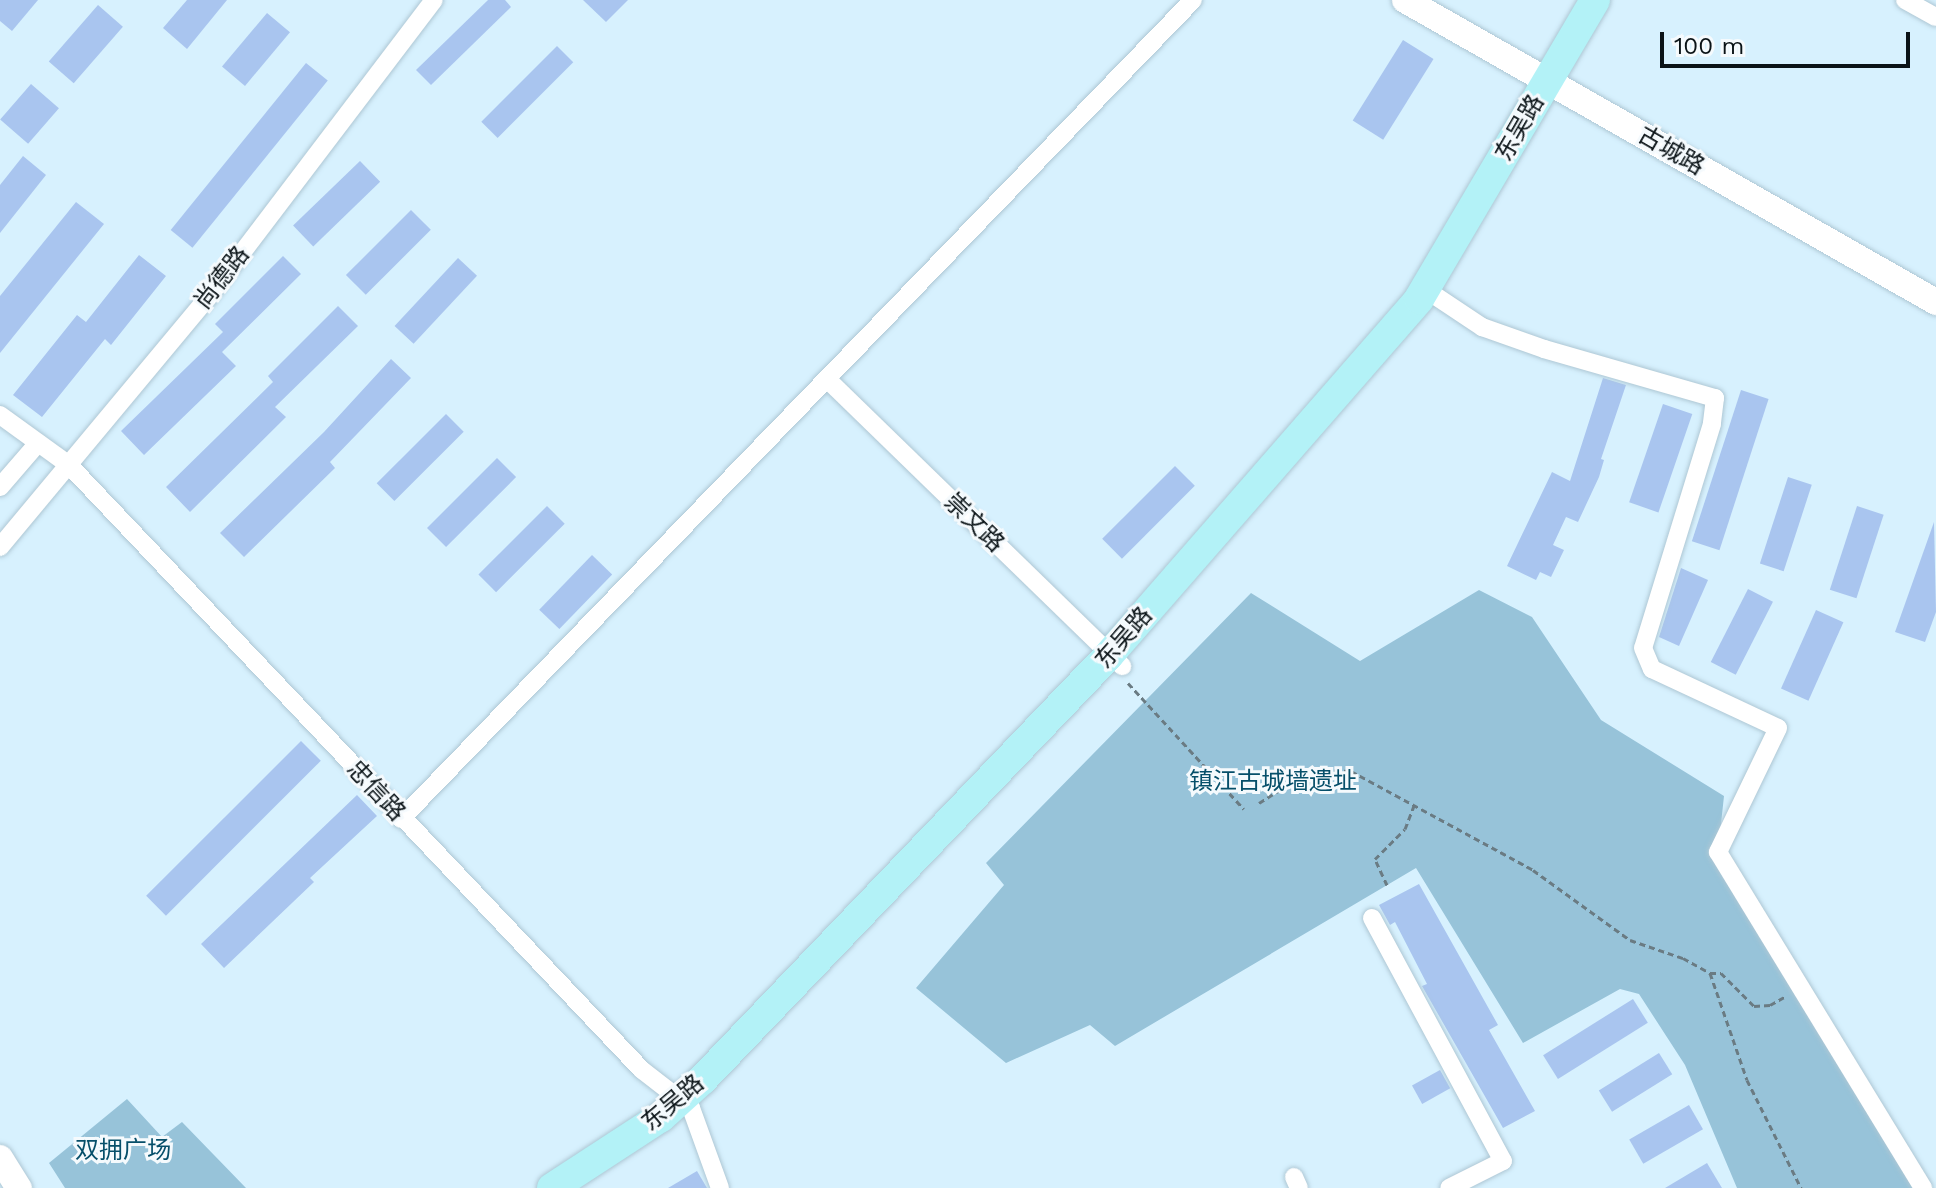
<!DOCTYPE html>
<meta charset="utf-8">
<style>
body{margin:0}
#map{position:relative;width:1936px;height:1188px;overflow:hidden;background:#d7f1fe;font-family:"Work Sans","Noto Sans SC",sans-serif}
div>[style]{position:absolute}
[style*='--x']{left:calc(var(--x)*1px);top:calc(var(--y)*1px);width:calc(var(--w)*1px);rotate:calc(var(--a)*1deg)}
.green>*{inset:0;background:#97c3d9}
.building>*{inset:0;background:#a9c5ef;transform-origin:0 0}
.path>*{height:3px;margin-top:-1.5px;transform-origin:0;background:repeating-linear-gradient(90deg,#6a7b83 0 6px,transparent 0 10px)}
.roads{filter:drop-shadow(0 0 2px #aec7d4) drop-shadow(0 0 2px #aec7d4)}
.street>*{height:18px;margin:-9px;padding:0 9px;transform-origin:9px;border-radius:9px;background:#fff}
.secondary>*{height:26px;margin:-13px;padding:0 13px;transform-origin:13px;border-radius:13px;background:#fff}
.primary>*{height:30px;margin:-15px;padding:0 15px;transform-origin:15px;border-radius:15px;background:#b3f2f7}
span{translate:-50% -50%;white-space:nowrap;text-align:center;line-height:1.15;-webkit-text-stroke:6px #f5fafd;paint-order:stroke}
.street-label{font-size:24px;color:#0a1317}
.park-label{font-size:24px;color:#064f6a}
.scale{position:absolute;left:1660px;top:32px;width:250px;height:36px;box-sizing:border-box;border:4px solid #0a1317;border-top:0;padding-left:10px;font-size:24px;line-height:28px;white-space:nowrap;color:#0a1317;-webkit-text-stroke:6px #f5fafd;paint-order:stroke}
</style>
<div id="map">
<div class="green">
<i style="clip-path:polygon(1479px 590px,1532px 617px,1601px 720px,1724px 796px,1718px 852px,1923px 1188px,1737px 1188px,1685px 1065px,1639px 994px,1620px 989px,1523px 1043px,1416px 868px,1115px 1046px,1090px 1025px,1006px 1063px,916px 988px,1004px 885px,986px 863px,1251px 593px,1360px 661px)"></i>
<i style="clip-path:polygon(127px 1099px,162px 1137px,182px 1122px,246px 1188px,65px 1188px,49px 1163px)"></i>
</div>
<div class="building">
<i style="clip-path:polygon(0 0,38px 0,12px 31px,0 21px)"></i>
<i style="clip-path:polygon(187px 0,227px 0,187px 49px,163px 28px)"></i>
<i style="clip-path:polygon(488px 0,505px 0,511px 7px,431px 85px,416px 70px)"></i>
<i style="clip-path:polygon(583px 0,628px 0,606px 22px)"></i>
<i style="left:98px;top:5px;width:33px;height:75px;rotate:41deg"></i>
<i style="left:267px;top:13px;width:30px;height:70px;rotate:40deg"></i>
<i style="left:1403px;top:40px;width:36px;height:95px;rotate:32deg"></i>
<i style="left:557px;top:46px;width:23px;height:107px;rotate:45deg"></i>
<i style="left:306px;top:63px;width:28px;height:215px;rotate:39deg"></i>
<i style="left:31px;top:84px;width:37px;height:47px;rotate:41deg"></i>
<i style="clip-path:polygon(23px 156px,46px 175px,0 233px,0 185px)"></i>
<i style="left:360px;top:161px;width:29px;height:93px;rotate:46deg"></i>
<i style="clip-path:polygon(76px 202px,104px 224px,0 353px,0 296px)"></i>
<i style="left:411px;top:210px;width:28px;height:92px;rotate:45deg"></i>
<i style="clip-path:polygon(139px 255px,166px 276px,111px 345px,105px 339px,42px 417px,13px 395px,77px 315px,86px 322px)"></i>
<i style="clip-path:polygon(283px 256px,301px 274px,222px 352px,236px 366px,144px 455px,121px 431px,223px 332px,215px 324px)"></i>
<i style="left:458px;top:258px;width:26px;height:93px;rotate:43deg"></i>
<i style="clip-path:polygon(338px 306px,358px 326px,275px 407px,286px 417px,190px 512px,166px 487px,273px 382px,268px 376px)"></i>
<i style="clip-path:polygon(391px 359px,411px 378px,330px 462px,335px 468px,244px 557px,220px 533px,324px 432px)"></i>
<i style="clip-path:polygon(1603px 378px,1626px 385px,1601px 459px,1604px 460px,1599px 477px,1578px 522px,1566px 517px,1553px 545px,1564px 550px,1551px 577px,1540px 572px,1536px 580px,1507px 566px,1552px 472px,1570px 481px)"></i>
<i style="left:1741px;top:390px;width:29px;height:159px;rotate:18deg"></i>
<i style="left:1663px;top:404px;width:31px;height:104px;rotate:19deg"></i>
<i style="left:446px;top:414px;width:25px;height:98px;rotate:45deg"></i>
<i style="left:497px;top:458px;width:27px;height:99px;rotate:45deg"></i>
<i style="left:1175px;top:466px;width:28px;height:103px;rotate:45deg"></i>
<i style="left:1788px;top:477px;width:25px;height:91px;rotate:18deg"></i>
<i style="left:547px;top:506px;width:25px;height:97px;rotate:45deg"></i>
<i style="left:1857px;top:506px;width:28px;height:88px;rotate:18deg"></i>
<i style="clip-path:polygon(1934px 522px,1936px 612px,1925px 642px,1895px 632px)"></i>
<i style="left:592px;top:555px;width:28px;height:76px;rotate:44deg"></i>
<i style="clip-path:polygon(1681px 568px,1708px 580px,1679px 646px,1659px 637px)"></i>
<i style="left:1748px;top:589px;width:28px;height:82px;rotate:27deg"></i>
<i style="left:1816px;top:610px;width:30px;height:86px;rotate:24deg"></i>
<i style="left:301px;top:741px;width:28px;height:219px;rotate:45deg"></i>
<i style="clip-path:polygon(357px 795px,377px 816px,310px 878px,314px 882px,224px 968px,201px 944px)"></i>
<i style="clip-path:polygon(1419px 884px,1498px 1025px,1489px 1030px,1535px 1111px,1503px 1128px,1422px 986px,1427px 984px,1395px 922px,1390px 925px,1379px 905px)"></i>
<i style="left:1633px;top:999px;width:28px;height:106px;rotate:58deg"></i>
<i style="left:1659px;top:1053px;width:25px;height:71px;rotate:58deg"></i>
<i style="left:1440px;top:1070px;width:21px;height:32px;rotate:61deg"></i>
<i style="left:1689px;top:1105px;width:28px;height:69px;rotate:60deg"></i>
<i style="clip-path:polygon(1707px 1163px,1722px 1188px,1665px 1188px)"></i>
<i style="clip-path:polygon(697px 1171px,707px 1188px,668px 1188px)"></i>
</div>
<div class="path">
<i style="--x:1128;--y:683;--w:171;--a:47.4"></i>
<i style="--x:1259;--y:803;--w:41;--a:-32.2"></i>
<i style="--x:1294;--y:781;--w:32;--a:-20"></i>
<i style="--x:1324;--y:770;--w:27;--a:2"></i>
<i style="--x:1351;--y:771;--w:207;--a:28.5"></i>
<i style="--x:1533;--y:870;--w:120;--a:35.8"></i>
<i style="--x:1630;--y:940;--w:56;--a:18.8"></i>
<i style="--x:1683;--y:958;--w:31;--a:29"></i>
<i style="--x:1710;--y:973;--w:113;--a:70.9"></i>
<i style="--x:1747;--y:1080;--w:121;--a:63.4"></i>
<i style="--x:1387;--y:885;--w:29;--a:-115"></i>
<i style="--x:1375;--y:859;--w:42;--a:-45"></i>
<i style="--x:1405;--y:829;--w:25;--a:-69"></i>
<i style="--x:1710;--y:973;--w:11;--a:0"></i>
<i style="--x:1721;--y:973;--w:47;--a:45"></i>
<i style="--x:1754;--y:1006;--w:16;--a:-4"></i>
<i style="--x:1770;--y:1005;--w:18;--a:-29"></i>
</div>
<div class="roads">
<div class="street">
<i style="--x:1905;--y:0;--w:35;--a:29"></i>
<i style="--x:1425;--y:289;--w:69;--a:33.7"></i>
<i style="--x:1482;--y:327;--w:66;--a:19.5"></i>
<i style="--x:1544;--y:349;--w:178;--a:16"></i>
<i style="--x:1715;--y:398;--w:26;--a:97"></i>
<i style="--x:1712;--y:424;--w:234;--a:107.1"></i>
<i style="--x:1643;--y:648;--w:23;--a:67"></i>
<i style="--x:1652;--y:669;--w:139;--a:25.1"></i>
<i style="--x:1778;--y:728;--w:138;--a:115.8"></i>
<i style="--x:1718;--y:852;--w:394;--a:58.6"></i>
<i style="--x:827;--y:379;--w:412;--a:44.2"></i>
<i style="--x:0;--y:415;--w:85;--a:35.9"></i>
<i style="--x:69;--y:465;--w:833;--a:46.56"></i>
<i style="--x:642;--y:1070;--w:62;--a:37.8"></i>
<i style="--x:691;--y:1108;--w:85;--a:70.1"></i>
<i style="--x:0;--y:487;--w:58;--a:-49.2"></i>
<i style="--x:0;--y:547;--w:328;--a:-50.2"></i>
<i style="--x:210;--y:295;--w:370;--a:-52.8"></i>
<i style="--x:401;--y:819;--w:1139;--a:-45.96"></i>
<i style="--x:1372;--y:918;--w:276;--a:61.7"></i>
<i style="--x:1503;--y:1161;--w:60;--a:153.4"></i>
<i style="--x:1294;--y:1177;--w:12;--a:66"></i>
</div>
<div class="secondary">
<i style="--x:1405;--y:0;--w:611;--a:29.63"></i>
<i style="--x:0;--y:1158;--w:36;--a:58"></i>
</div>
<div class="primary">
<i style="--x:552;--y:1188;--w:130;--a:-33.1"></i>
<i style="--x:661;--y:1117;--w:55;--a:-42.1"></i>
<i style="--x:702;--y:1080;--w:587;--a:-46.24"></i>
<i style="--x:1108;--y:656;--w:473;--a:-48.9"></i>
<i style="--x:1419;--y:299;--w:347;--a:-59.5"></i>
</div>
</div>
<div class="street-label">
<span style="left:1520px;top:128px;rotate:-60deg">东吴路</span>
<span style="left:1671px;top:151px;rotate:30deg">古城路</span>
<span style="left:222px;top:278px;rotate:-52deg">尚德路</span>
<span style="left:974px;top:523px;rotate:44deg">崇文路</span>
<span style="left:1124px;top:638px;rotate:-49deg">东吴路</span>
<span style="left:376px;top:791px;rotate:47deg">忠信路</span>
<span style="left:673px;top:1103px;rotate:-40deg">东吴路</span>
</div>
<div class="park-label">
<span style="left:1273px;top:782px">镇江古城墙遗址</span>
<span style="left:123px;top:1151px">双拥广场</span>
</div>
<div class="scale">100 m</div>
</div>
